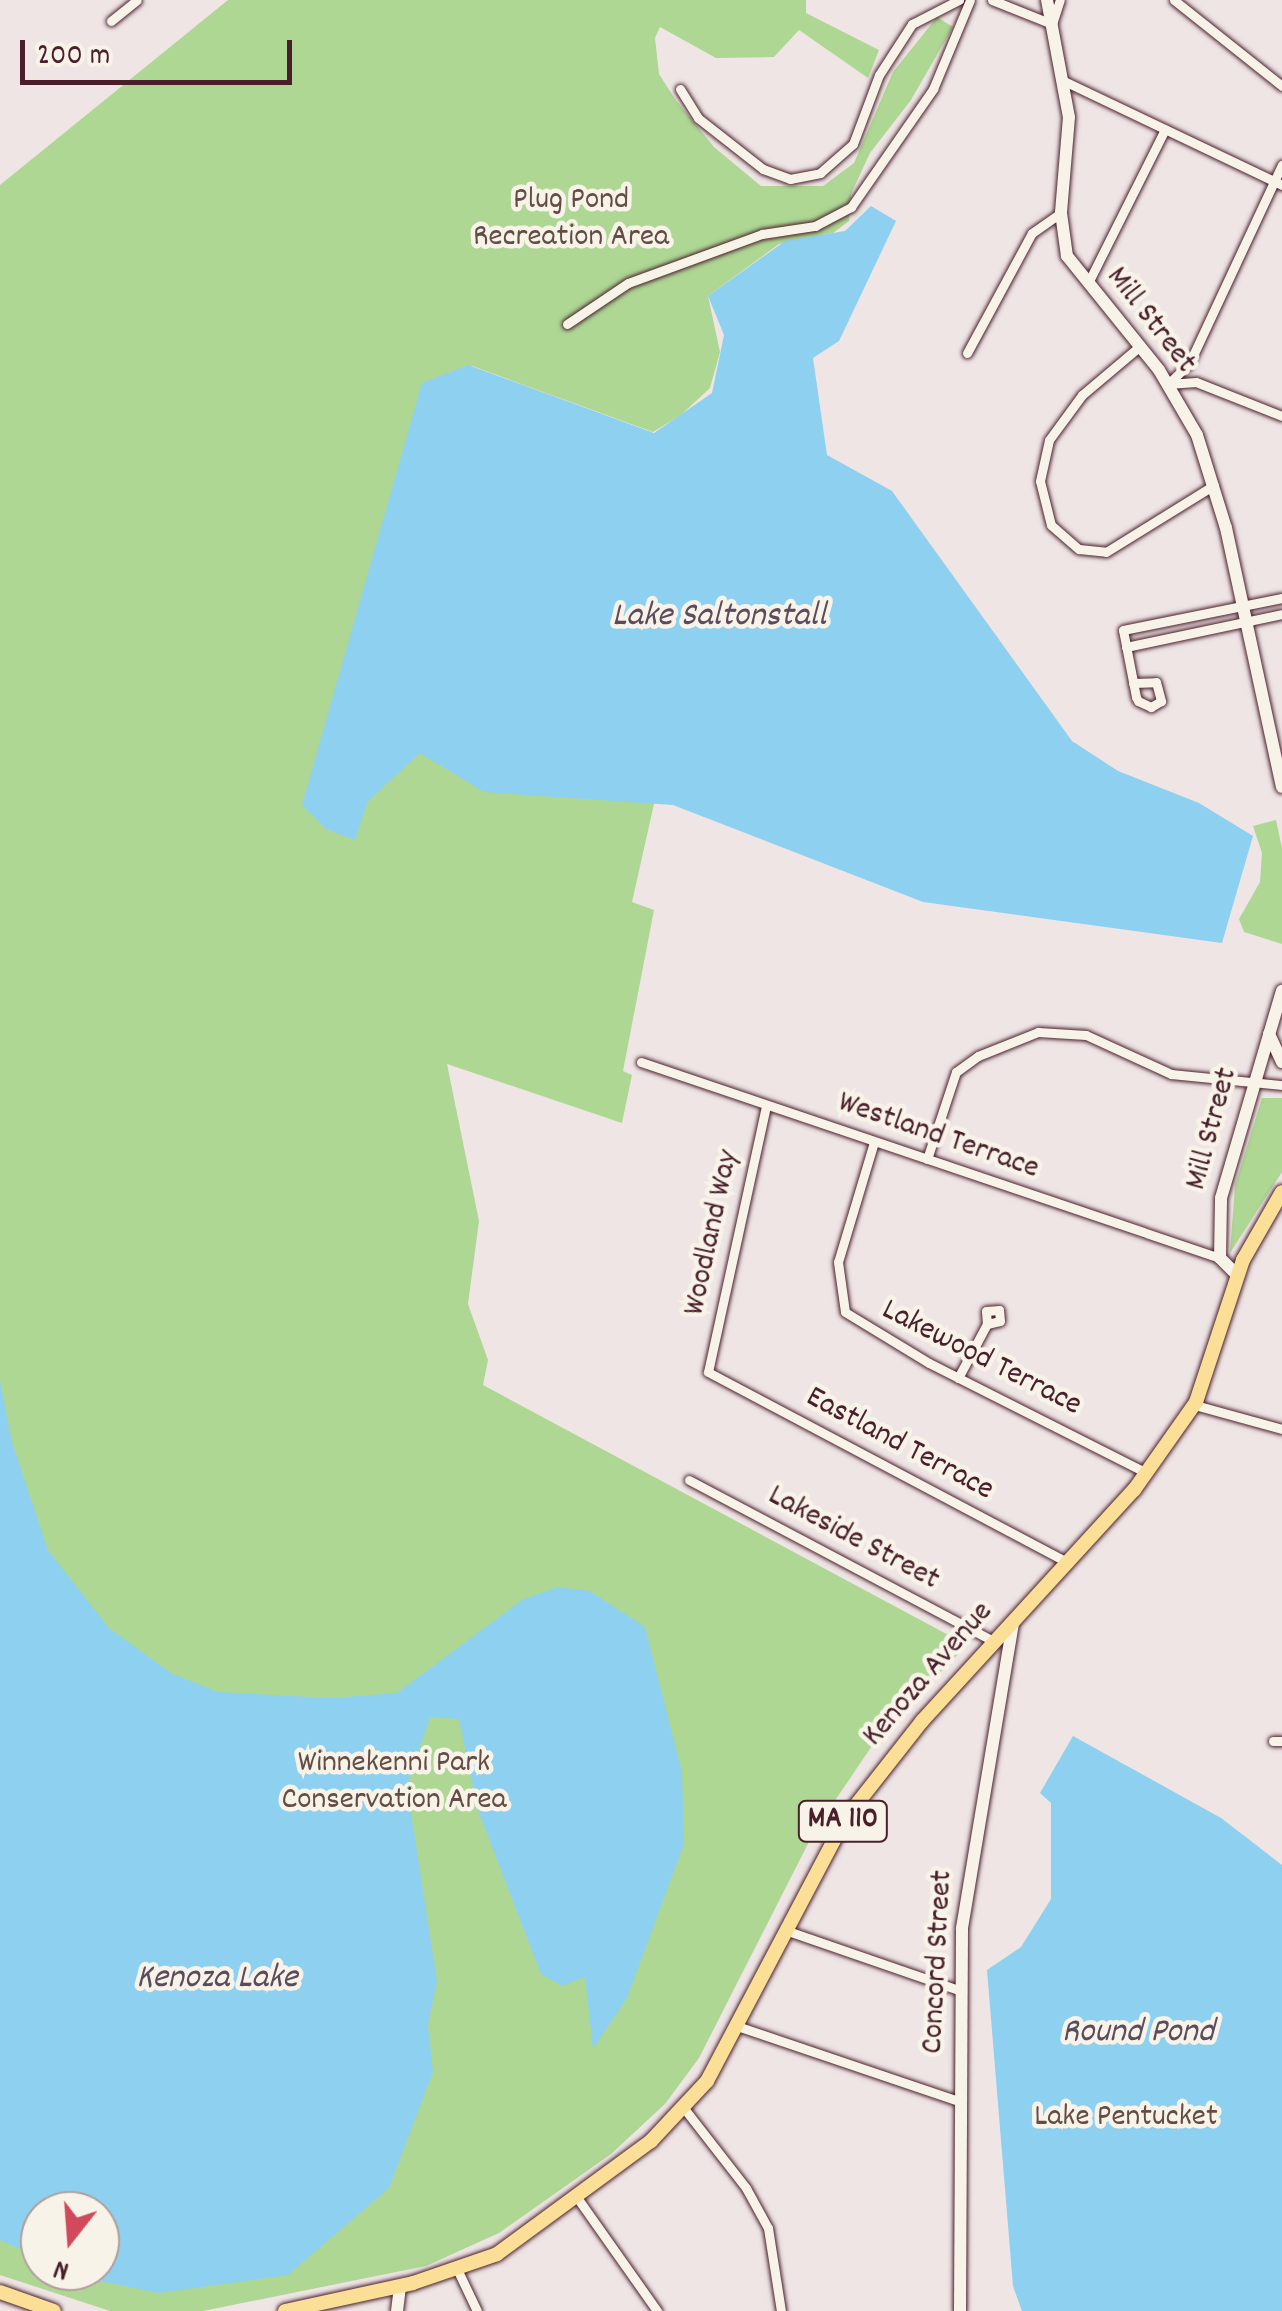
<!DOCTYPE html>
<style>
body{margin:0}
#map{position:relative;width:1282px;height:2311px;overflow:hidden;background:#efe5e5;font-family:Dekko,sans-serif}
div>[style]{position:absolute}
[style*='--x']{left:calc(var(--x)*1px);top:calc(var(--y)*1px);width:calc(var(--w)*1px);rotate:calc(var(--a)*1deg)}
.green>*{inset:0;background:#aed794}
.water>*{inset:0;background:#8ed0ef}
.roads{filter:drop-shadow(0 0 2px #4a1f2b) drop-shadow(0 0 2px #4a1f2b)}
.minor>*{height:9px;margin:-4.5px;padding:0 4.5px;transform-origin:4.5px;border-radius:4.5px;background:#f7f3e8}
.secondary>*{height:12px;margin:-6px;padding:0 6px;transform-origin:6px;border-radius:6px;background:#f7f3e8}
.primary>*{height:14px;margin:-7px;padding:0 7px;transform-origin:7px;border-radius:7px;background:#fbdf96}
span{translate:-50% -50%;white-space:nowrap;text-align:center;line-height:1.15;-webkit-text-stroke:9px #f7f3e8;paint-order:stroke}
.shield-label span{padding:2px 8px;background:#f7f3e8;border:2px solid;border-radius:8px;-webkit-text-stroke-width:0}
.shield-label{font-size:30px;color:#4a1f2b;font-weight:700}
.park-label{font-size:32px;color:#634d45}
.street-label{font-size:32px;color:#4a1f2b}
.water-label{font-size:35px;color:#5b4b5c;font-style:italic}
.north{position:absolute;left:20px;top:2191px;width:100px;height:100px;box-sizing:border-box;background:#f7f3e8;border:2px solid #b29e9c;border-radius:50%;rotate:197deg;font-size:28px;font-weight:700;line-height:40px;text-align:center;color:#4a1f2b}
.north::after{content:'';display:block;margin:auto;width:35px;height:45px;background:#d1495b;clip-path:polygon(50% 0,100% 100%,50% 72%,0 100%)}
.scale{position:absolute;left:20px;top:40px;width:272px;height:45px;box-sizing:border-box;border:5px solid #4a1f2b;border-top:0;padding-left:12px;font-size:30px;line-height:35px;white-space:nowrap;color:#4a1f2b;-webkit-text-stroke:8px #f7f3e8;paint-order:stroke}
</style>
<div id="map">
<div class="green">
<i style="clip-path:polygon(evenodd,228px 0,806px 0,806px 13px,879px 50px,868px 78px,799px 30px,774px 57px,716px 58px,660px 27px,655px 38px,659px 74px,675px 99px,714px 147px,761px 186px,823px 186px,854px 163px,893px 72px,937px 17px,953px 27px,911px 100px,870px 153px,851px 194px,849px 221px,833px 233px,779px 244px,708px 296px,720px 352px,710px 388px,681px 415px,653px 432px,472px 366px,457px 370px,365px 792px,422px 742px,656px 795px,632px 902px,654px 910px,623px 1071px,632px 1075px,622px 1123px,447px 1064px,479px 1221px,468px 1304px,488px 1360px,483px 1385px,967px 1645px,878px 1737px,815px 1830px,699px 2058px,665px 2104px,611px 2154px,499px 2233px,426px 2266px,203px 2311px,110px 2311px,0 2275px,0 185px,228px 0,40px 2211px,100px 2211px,100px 2271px,40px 2271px,40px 2211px)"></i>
<i style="clip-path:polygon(1276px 820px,1282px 848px,1282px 944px,1244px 932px,1239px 919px,1260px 882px,1262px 853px,1253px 826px)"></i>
<i style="clip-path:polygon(1262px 1098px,1282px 1098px,1282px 1172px,1230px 1253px,1235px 1185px)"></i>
</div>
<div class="water">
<i style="clip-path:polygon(871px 206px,896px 221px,839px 341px,813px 358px,827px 455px,892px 491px,1072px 741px,1118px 771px,1199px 803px,1253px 836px,1222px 943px,923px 902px,673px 805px,484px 792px,420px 753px,368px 801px,355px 840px,326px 829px,302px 805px,422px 383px,468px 365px,654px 433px,712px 393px,724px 335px,708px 296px,785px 241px,845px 231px)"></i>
<i style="clip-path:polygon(0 1381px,12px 1442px,48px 1550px,109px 1628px,171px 1673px,218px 1692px,332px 1698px,397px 1693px,522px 1600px,558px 1587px,590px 1591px,645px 1627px,682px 1772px,684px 1844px,627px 1998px,593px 2049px,585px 1977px,562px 1986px,541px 1974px,477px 1808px,459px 1719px,430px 1717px,407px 1787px,437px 1981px,428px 2025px,433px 2072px,389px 2188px,288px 2275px,159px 2293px,85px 2278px,69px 2271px,100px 2271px,100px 2211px,40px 2211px,40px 2258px,0 2240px)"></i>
<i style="clip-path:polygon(1073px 1736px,1221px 1818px,1282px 1865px,1282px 2311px,1022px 2311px,1013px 2286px,987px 1970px,1021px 1947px,1051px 1899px,1051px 1803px,1040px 1793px)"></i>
</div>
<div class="roads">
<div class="minor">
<i style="--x:992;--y:0;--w:65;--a:21.8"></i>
<i style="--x:1052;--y:24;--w:25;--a:-72"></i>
<i style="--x:1174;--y:0;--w:138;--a:38.5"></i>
<i style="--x:111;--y:21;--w:33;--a:-39"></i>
<i style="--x:1064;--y:81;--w:242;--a:25.5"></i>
<i style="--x:680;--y:89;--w:34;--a:58"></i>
<i style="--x:698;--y:118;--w:83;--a:38.1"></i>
<i style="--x:763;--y:169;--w:29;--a:20"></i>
<i style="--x:790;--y:179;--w:31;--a:-11"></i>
<i style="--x:820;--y:173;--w:44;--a:-41.3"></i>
<i style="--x:853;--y:144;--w:74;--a:-69.4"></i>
<i style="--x:879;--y:75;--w:61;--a:-57.1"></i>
<i style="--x:912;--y:24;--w:53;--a:-27.1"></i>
<i style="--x:1088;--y:283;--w:172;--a:-63.4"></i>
<i style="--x:567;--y:324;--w:73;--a:-33.9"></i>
<i style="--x:628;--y:283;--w:143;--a:-20.1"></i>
<i style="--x:762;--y:234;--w:54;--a:-8.6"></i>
<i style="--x:815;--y:226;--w:41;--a:-27.8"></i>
<i style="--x:851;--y:207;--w:144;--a:-55.2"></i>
<i style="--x:933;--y:89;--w:96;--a:-67.4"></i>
<i style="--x:1140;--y:346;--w:76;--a:139.8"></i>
<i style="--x:1082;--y:395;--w:56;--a:126.3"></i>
<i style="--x:1049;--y:440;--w:42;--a:102.4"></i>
<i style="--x:1040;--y:481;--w:45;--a:76"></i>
<i style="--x:1051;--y:525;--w:37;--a:41"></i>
<i style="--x:1079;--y:549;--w:27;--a:6"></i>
<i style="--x:1106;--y:552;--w:127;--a:-31.8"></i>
<i style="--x:967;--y:353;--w:136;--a:-61.6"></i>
<i style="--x:1032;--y:233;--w:35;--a:-35"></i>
<i style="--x:1168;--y:384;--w:29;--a:-44"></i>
<i style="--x:1189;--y:364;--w:220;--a:-65"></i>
<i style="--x:1168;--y:384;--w:28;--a:-4"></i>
<i style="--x:1196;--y:382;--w:92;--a:21.6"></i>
<i style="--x:1126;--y:647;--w:159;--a:-11.9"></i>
<i style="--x:1133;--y:683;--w:23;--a:-2"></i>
<i style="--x:1156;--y:682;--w:20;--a:75"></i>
<i style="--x:1161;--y:701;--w:12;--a:149"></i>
<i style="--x:1151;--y:707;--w:14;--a:-155"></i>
<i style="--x:1138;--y:701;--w:4;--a:-117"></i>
<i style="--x:1136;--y:697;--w:68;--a:-101"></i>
<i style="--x:1123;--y:630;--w:162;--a:-11.4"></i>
<i style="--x:641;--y:1062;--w:611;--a:18.7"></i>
<i style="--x:766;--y:1106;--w:272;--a:102.3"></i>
<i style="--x:708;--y:1372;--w:408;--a:27.9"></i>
<i style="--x:874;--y:1142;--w:125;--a:106.7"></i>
<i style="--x:838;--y:1262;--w:50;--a:82"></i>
<i style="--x:845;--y:1312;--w:98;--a:31.3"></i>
<i style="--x:929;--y:1363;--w:244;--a:26.8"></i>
<i style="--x:927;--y:1159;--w:92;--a:-71.6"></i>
<i style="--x:956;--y:1072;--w:27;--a:-36"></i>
<i style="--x:978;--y:1056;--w:65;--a:-21.8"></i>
<i style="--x:1038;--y:1032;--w:48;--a:3.6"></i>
<i style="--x:1086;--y:1035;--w:94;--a:24.6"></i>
<i style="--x:1171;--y:1074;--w:112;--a:5.7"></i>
<i style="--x:958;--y:1378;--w:61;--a:-61.8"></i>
<i style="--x:987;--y:1324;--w:13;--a:-13"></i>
<i style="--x:1000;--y:1321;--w:11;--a:-95"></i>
<i style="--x:999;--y:1310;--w:13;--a:176"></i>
<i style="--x:986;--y:1311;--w:13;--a:86"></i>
<i style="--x:1195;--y:1405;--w:90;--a:15.4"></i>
<i style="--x:689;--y:1480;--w:344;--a:27.9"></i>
<i style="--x:1273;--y:1741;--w:9;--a:0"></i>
<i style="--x:785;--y:1930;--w:186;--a:19.1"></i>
<i style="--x:740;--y:2027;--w:233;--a:18.7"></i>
<i style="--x:683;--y:2107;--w:103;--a:52.1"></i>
<i style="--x:746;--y:2188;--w:46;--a:61.2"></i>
<i style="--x:768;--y:2228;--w:84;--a:81.1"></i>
<i style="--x:576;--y:2196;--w:141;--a:54.8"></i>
<i style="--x:458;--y:2271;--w:44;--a:64.6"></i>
</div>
<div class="secondary">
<i style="--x:1047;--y:0;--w:119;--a:79.4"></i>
<i style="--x:1069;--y:117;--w:96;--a:94.8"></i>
<i style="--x:1061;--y:213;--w:43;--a:82.1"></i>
<i style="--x:1067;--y:256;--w:146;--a:51.1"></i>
<i style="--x:1159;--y:370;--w:75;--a:59.7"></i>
<i style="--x:1197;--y:435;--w:97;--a:72.7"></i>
<i style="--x:1226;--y:528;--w:265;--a:77.8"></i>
<i style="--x:1269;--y:1034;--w:31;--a:65"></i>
<i style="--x:1237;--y:1275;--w:24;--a:-135"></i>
<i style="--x:1220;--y:1258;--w:60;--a:-89"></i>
<i style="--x:1221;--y:1198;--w:216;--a:-73.6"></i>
<i style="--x:397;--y:2311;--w:25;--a:-83"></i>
<i style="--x:960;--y:2311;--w:383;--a:-89.7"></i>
<i style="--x:962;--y:1928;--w:310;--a:-80.5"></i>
</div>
<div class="primary">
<i style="--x:0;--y:2292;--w:57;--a:19.4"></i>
<i style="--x:285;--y:2311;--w:131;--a:-12.3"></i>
<i style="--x:413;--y:2283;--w:89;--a:-19"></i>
<i style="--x:497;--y:2254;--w:191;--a:-36.3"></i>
<i style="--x:651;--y:2141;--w:82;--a:-47"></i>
<i style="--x:707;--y:2081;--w:296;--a:-62.2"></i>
<i style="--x:845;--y:1819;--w:125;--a:-51.8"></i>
<i style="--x:922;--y:1721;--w:314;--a:-47.5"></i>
<i style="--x:1134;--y:1490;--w:108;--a:-54.8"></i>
<i style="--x:1196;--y:1402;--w:150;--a:-71.7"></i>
<i style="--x:1243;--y:1260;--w:78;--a:-60.2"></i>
</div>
</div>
<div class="shield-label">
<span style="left:843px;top:1821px">MA 110</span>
</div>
<div class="park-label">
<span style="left:571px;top:220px">Plug Pond<br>Recreation Area</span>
<span style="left:394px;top:1783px">Winnekenni Park<br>Conservation Area</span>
<span style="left:1126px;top:2118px">Lake Pentucket</span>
</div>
<div class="street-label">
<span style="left:1150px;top:321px;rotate:52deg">Mill Street</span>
<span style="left:1213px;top:1129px;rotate:-75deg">Mill Street</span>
<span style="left:938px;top:1137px;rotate:19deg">Westland Terrace</span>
<span style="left:713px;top:1233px;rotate:-78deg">Woodland Way</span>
<span style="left:981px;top:1359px;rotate:27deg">Lakewood Terrace</span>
<span style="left:899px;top:1445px;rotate:28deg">Eastland Terrace</span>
<span style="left:853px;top:1539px;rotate:28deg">Lakeside Street</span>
<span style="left:929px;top:1675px;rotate:-49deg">Kenoza Avenue</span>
<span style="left:939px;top:1962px;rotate:-87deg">Concord Street</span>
</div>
<div class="water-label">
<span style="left:719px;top:617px">Lake Saltonstall</span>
<span style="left:217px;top:1979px">Kenoza Lake</span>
<span style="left:1138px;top:2033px">Round Pond</span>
</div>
<div class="north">N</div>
<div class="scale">200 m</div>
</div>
